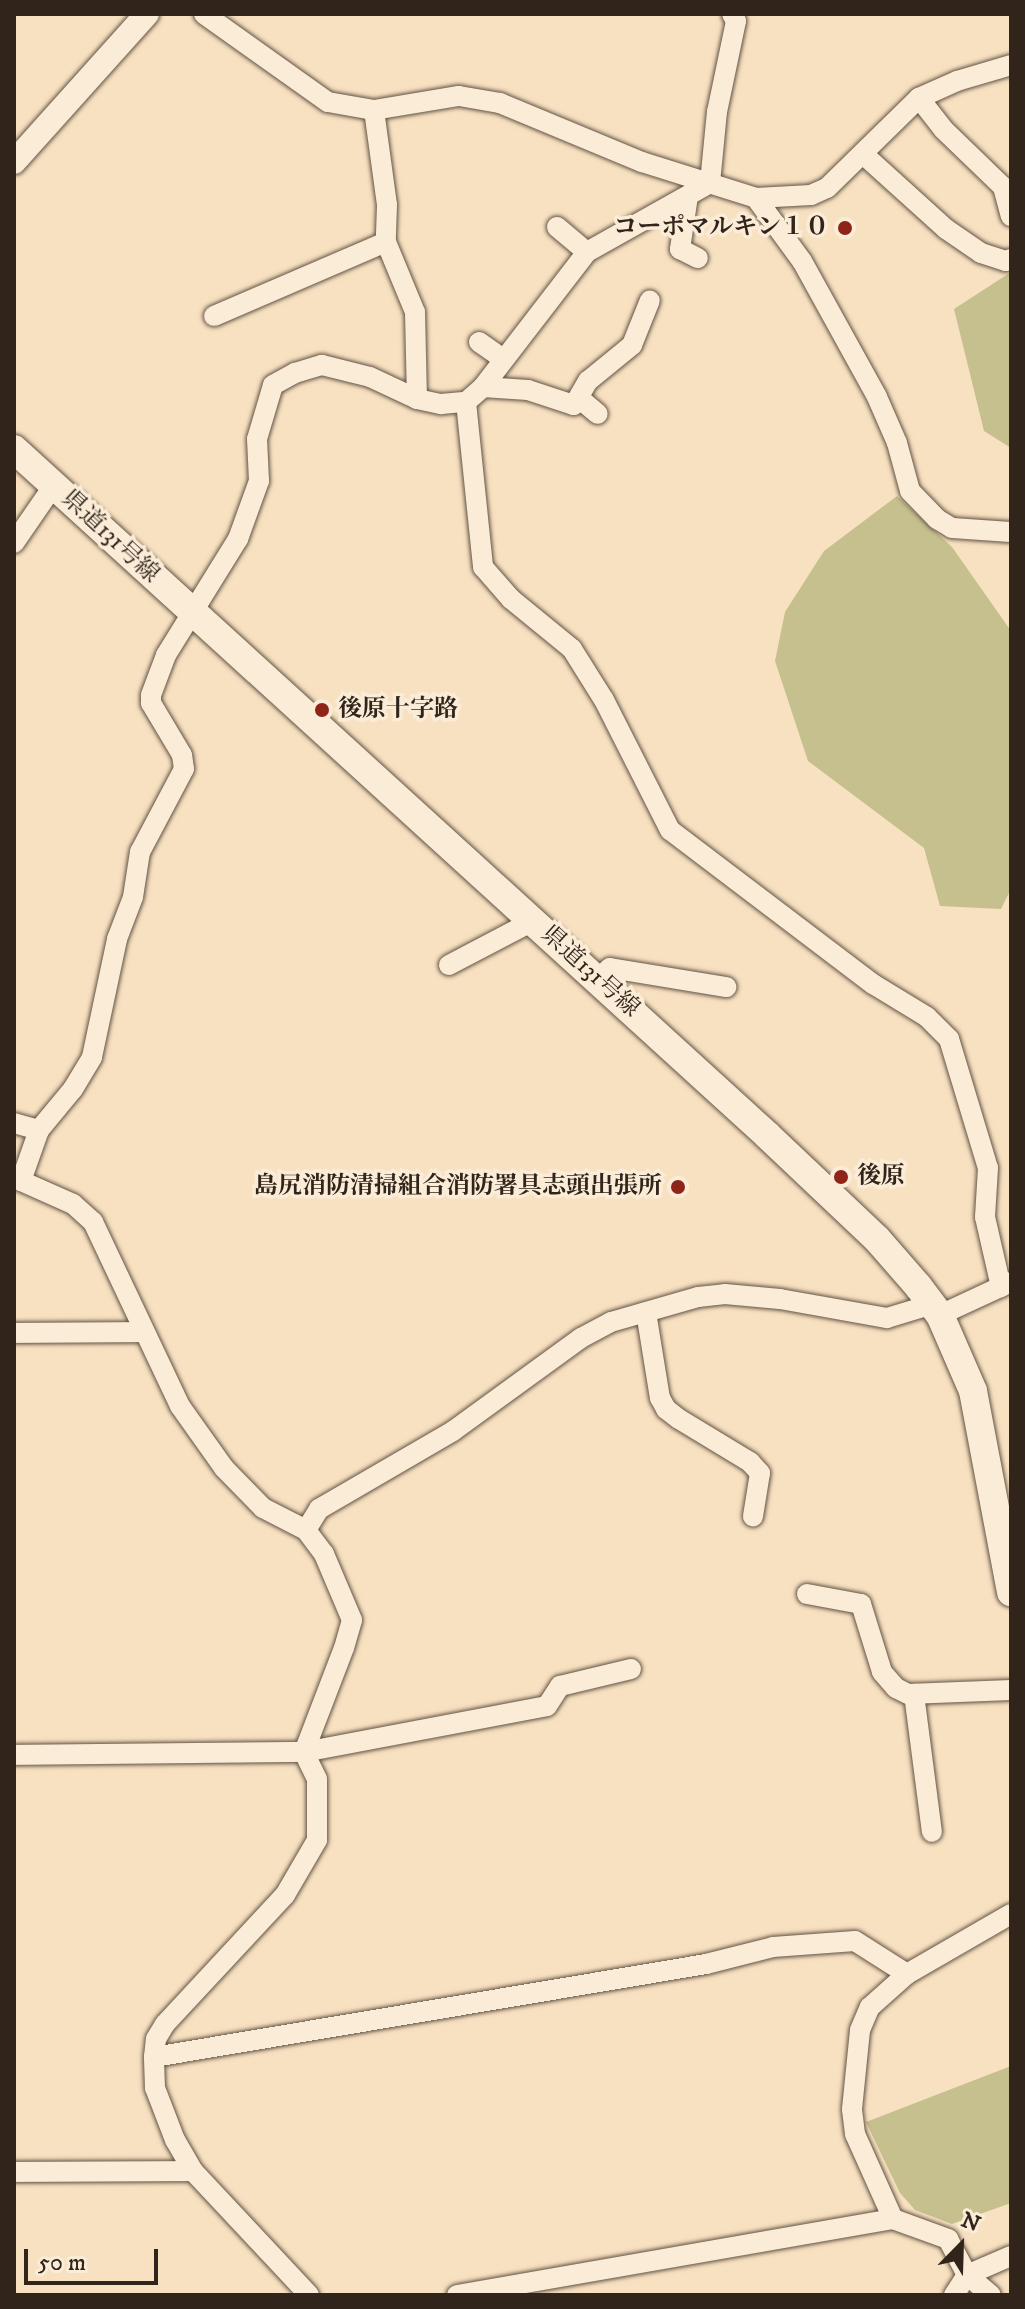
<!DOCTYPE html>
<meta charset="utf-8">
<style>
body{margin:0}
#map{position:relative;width:1025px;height:2309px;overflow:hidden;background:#f8e1c1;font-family:"IM FELL DW Pica","Noto Serif JP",serif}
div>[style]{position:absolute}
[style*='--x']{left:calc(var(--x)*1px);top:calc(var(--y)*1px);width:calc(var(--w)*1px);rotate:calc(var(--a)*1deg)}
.green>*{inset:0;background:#c5c08d}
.roads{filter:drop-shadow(0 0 2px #625344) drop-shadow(0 0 2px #625344)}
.minor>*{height:20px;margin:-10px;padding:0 10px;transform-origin:10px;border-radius:10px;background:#faecd7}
.tertiary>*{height:24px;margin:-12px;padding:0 12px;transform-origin:12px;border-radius:12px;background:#faecd7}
.secondary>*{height:28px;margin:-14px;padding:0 14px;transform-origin:14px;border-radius:14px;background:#faecd7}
.dots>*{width:22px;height:22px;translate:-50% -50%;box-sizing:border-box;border:4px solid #faecd7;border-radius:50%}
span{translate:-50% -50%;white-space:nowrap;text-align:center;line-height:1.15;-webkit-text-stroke:7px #faecd7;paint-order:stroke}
.poi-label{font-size:24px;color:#30241b;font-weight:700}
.right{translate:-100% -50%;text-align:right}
.left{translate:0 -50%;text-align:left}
.street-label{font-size:24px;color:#30241b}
.frame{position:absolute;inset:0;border:16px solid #30241b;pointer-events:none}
.north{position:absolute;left:921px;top:2205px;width:80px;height:80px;-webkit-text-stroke:6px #faecd7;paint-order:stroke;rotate:23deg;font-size:22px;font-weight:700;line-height:32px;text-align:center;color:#30241b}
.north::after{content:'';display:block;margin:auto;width:28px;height:36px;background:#30241b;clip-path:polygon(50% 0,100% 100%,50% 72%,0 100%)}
.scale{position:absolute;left:24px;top:2249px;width:134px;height:36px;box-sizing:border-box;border:4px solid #30241b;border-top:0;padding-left:10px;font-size:24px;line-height:28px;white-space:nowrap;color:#30241b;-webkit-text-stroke:6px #faecd7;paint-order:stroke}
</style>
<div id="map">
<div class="green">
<i style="clip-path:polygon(1011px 272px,1011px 448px,984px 431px,954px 309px)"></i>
<i style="clip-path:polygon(897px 496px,952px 547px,1011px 631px,1011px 889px,1001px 909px,940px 906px,924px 848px,808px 761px,775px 661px,785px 612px,824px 551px)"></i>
<i style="clip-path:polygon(1011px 2066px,1011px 2203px,952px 2224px,915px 2210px,900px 2193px,866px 2122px)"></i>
</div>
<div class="roads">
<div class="minor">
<i style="--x:204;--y:14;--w:152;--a:35.4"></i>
<i style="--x:328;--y:102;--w:47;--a:9.9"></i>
<i style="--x:374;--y:110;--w:86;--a:-9.4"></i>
<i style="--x:459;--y:96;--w:42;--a:9.7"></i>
<i style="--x:500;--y:103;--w:154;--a:22.6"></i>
<i style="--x:642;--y:162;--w:120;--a:17.5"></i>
<i style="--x:756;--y:198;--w:55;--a:-3.1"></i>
<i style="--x:811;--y:195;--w:17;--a:-24"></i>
<i style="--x:827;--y:188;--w:129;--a:-44.4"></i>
<i style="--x:919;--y:98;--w:42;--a:-24.1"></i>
<i style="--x:957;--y:81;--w:56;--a:-16.5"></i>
<i style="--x:919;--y:98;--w:39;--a:52"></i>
<i style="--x:943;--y:129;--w:83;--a:44"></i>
<i style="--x:1003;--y:187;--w:30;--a:75"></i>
<i style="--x:374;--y:110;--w:96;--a:82.2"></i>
<i style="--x:387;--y:205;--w:37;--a:92"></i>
<i style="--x:386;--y:242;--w:76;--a:67.5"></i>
<i style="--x:415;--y:312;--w:87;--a:88.7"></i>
<i style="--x:863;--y:154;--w:112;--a:42.1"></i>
<i style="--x:946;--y:229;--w:42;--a:34.4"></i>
<i style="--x:981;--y:253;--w:26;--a:18"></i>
<i style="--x:1006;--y:261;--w:5;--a:-22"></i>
<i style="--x:688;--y:196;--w:54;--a:98.6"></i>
<i style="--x:680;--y:249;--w:20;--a:27"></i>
<i style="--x:756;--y:198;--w:78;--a:53.9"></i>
<i style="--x:802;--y:261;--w:155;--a:61.1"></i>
<i style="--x:877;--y:397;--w:50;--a:66.5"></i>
<i style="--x:897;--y:443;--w:50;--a:74.8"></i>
<i style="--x:910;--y:491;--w:39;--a:46"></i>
<i style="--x:937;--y:519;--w:17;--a:31"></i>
<i style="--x:952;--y:528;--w:59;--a:3.9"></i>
<i style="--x:557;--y:227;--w:39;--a:40"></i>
<i style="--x:214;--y:316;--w:187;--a:-23.3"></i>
<i style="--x:479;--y:342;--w:29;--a:35"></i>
<i style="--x:483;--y:387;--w:45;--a:3.8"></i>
<i style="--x:528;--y:390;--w:48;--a:18.1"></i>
<i style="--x:574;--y:405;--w:28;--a:-60"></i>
<i style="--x:588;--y:381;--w:57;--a:-39.3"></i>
<i style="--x:632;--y:345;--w:48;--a:-68.2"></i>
<i style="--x:580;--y:399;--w:23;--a:40"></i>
<i style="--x:466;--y:402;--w:166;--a:84.1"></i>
<i style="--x:483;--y:567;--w:43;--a:48.8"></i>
<i style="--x:511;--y:599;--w:79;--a:39.3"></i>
<i style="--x:572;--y:649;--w:60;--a:57.9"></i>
<i style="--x:604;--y:700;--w:146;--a:63.1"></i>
<i style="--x:670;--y:830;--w:255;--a:37.2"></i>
<i style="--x:873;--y:984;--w:63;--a:31.4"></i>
<i style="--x:927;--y:1017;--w:31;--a:45"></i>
<i style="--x:949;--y:1039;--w:135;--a:73.2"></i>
<i style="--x:988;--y:1168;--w:49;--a:93.5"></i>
<i style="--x:985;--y:1217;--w:72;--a:77.1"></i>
<i style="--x:14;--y:543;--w:70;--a:-55.4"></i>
<i style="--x:449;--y:965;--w:95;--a:-27.6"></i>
<i style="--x:598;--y:979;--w:16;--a:-43"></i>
<i style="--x:610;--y:968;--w:118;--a:9.3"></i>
<i style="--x:14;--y:1123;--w:26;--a:16"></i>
<i style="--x:646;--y:1312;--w:87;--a:80.8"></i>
<i style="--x:660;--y:1398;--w:13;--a:61"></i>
<i style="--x:666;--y:1409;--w:16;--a:38"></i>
<i style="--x:679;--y:1419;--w:83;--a:31.2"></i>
<i style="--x:750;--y:1462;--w:15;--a:48"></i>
<i style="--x:760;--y:1473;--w:44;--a:99.2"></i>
<i style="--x:940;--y:1315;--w:78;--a:-24.9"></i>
<i style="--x:14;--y:1333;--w:129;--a:-0.4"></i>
<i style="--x:306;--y:1530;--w:25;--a:-58"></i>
<i style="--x:319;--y:1509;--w:155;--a:-30.2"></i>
<i style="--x:453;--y:1431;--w:158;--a:-36"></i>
<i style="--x:581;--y:1338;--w:34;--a:-28"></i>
<i style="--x:611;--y:1322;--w:91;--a:-16"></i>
<i style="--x:698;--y:1297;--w:27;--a:-6"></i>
<i style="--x:725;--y:1294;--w:55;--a:5.2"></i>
<i style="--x:780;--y:1299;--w:109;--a:10.1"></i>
<i style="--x:887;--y:1318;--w:48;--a:-16.9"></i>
<i style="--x:807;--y:1594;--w:55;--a:10.5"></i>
<i style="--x:861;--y:1604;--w:71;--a:72.8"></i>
<i style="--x:882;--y:1672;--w:21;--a:49"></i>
<i style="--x:896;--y:1688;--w:13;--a:27"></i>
<i style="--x:908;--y:1694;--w:103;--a:-2.2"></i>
<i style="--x:914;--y:1694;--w:139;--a:82.6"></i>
<i style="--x:14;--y:1755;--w:290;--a:-0.6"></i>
<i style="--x:304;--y:1752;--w:247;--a:-10.7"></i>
<i style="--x:547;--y:1706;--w:24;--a:-57"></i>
<i style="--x:560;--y:1686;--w:73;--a:-13.5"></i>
<i style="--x:154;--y:2057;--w:560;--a:-9.56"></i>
<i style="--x:706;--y:1964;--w:69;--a:-14.2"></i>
<i style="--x:773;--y:1947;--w:82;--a:-4.2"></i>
<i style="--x:855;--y:1941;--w:62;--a:32.4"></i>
<i style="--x:14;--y:2172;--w:179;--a:-0.3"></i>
<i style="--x:893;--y:2219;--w:93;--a:-114.1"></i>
<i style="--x:855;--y:2134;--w:25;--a:-97"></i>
<i style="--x:852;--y:2109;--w:79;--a:-84.2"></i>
<i style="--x:860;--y:2030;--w:25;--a:-67"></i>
<i style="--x:870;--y:2007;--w:50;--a:-41.7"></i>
<i style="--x:907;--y:1974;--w:120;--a:-30"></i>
<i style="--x:309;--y:2295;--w:170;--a:-133.1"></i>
<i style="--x:193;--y:2171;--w:36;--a:-120"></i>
<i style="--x:175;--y:2140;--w:56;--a:-111"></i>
<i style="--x:155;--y:2088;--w:31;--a:-92"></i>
<i style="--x:154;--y:2057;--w:18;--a:-84"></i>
<i style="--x:156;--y:2039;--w:17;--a:-59"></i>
<i style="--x:165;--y:2024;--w:176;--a:-47.1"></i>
<i style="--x:285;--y:1895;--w:64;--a:-59.8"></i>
<i style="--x:317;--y:1840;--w:61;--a:-90"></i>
<i style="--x:317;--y:1779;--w:30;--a:-116"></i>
<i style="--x:304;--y:1752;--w:111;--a:-69"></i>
<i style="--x:344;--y:1648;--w:29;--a:-74"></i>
<i style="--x:352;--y:1620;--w:72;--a:-113"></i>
<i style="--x:324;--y:1554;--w:30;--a:-127"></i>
<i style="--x:306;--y:1530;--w:48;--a:-152.9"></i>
<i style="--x:263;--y:1508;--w:56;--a:-134.3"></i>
<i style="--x:224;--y:1468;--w:76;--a:-125.4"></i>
<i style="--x:180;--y:1406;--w:204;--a:-115.3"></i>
<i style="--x:93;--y:1222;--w:27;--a:-138"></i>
<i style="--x:73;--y:1204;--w:57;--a:-156.1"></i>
<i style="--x:21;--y:1181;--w:54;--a:-70.6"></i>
<i style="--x:39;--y:1130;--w:53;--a:-50.3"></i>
<i style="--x:73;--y:1089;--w:37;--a:-59"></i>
<i style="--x:92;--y:1057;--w:121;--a:-78"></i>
<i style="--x:117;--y:939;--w:45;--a:-69.1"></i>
<i style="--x:133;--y:897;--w:46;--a:-81.2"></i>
<i style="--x:140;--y:852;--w:94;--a:-62.1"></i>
<i style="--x:184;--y:769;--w:14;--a:-98"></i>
<i style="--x:182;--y:755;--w:61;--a:-120.8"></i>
<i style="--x:151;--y:703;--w:8;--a:-90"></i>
<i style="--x:151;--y:695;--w:43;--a:-69.4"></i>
<i style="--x:166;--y:655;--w:137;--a:-58.2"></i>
<i style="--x:238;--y:539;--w:62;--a:-70.1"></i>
<i style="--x:259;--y:481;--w:42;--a:-92.7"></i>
<i style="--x:257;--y:439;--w:56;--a:-73.5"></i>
<i style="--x:273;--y:385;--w:25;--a:-29"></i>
<i style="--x:295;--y:373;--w:28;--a:-17"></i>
<i style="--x:322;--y:365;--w:49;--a:14"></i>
<i style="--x:370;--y:377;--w:52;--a:25.1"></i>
<i style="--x:417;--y:399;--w:25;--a:12"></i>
<i style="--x:441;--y:404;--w:25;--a:-5"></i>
<i style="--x:466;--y:402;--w:23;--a:-41"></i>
<i style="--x:483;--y:387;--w:170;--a:-52.4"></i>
<i style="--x:587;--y:252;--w:141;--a:-29.3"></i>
<i style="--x:710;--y:183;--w:71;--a:-84.4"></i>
<i style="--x:717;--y:112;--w:93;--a:-78.2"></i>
<i style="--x:736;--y:21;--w:8;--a:-120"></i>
<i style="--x:457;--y:2295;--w:443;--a:-9.9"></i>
<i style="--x:893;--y:2219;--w:59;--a:20"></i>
<i style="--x:948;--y:2239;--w:41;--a:62.2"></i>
<i style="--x:967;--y:2275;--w:31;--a:40"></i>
<i style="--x:954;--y:2295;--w:24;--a:-57"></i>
<i style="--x:967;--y:2275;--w:48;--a:-23.4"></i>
</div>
<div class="tertiary">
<i style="--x:14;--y:162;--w:199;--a:-48.1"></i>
</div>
<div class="secondary">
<i style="--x:14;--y:449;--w:1019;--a:42.33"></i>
<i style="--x:767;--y:1135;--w:151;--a:43.4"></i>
<i style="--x:877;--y:1239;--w:62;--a:48.9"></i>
<i style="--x:918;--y:1286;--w:36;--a:53"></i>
<i style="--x:940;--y:1315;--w:83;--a:66.5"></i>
<i style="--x:973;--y:1391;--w:205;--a:79.3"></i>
</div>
</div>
<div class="dots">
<i style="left:845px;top:228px;background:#8f2418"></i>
<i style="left:322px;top:710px;background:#8f2418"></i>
<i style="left:841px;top:1177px;background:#8f2418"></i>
<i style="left:678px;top:1187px;background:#8f2418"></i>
</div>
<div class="poi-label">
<span class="right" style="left:829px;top:228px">コーポマルキン１０</span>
<span class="left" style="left:338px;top:710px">後原十字路</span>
<span class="left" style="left:857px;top:1177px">後原</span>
<span class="right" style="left:662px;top:1187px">島尻消防清掃組合消防署具志頭出張所</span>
</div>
<div class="street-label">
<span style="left:110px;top:537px;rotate:43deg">県道131号線</span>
<span style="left:590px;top:972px;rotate:42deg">県道131号線</span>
</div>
<div class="frame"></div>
<div class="north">N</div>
<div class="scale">50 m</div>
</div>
